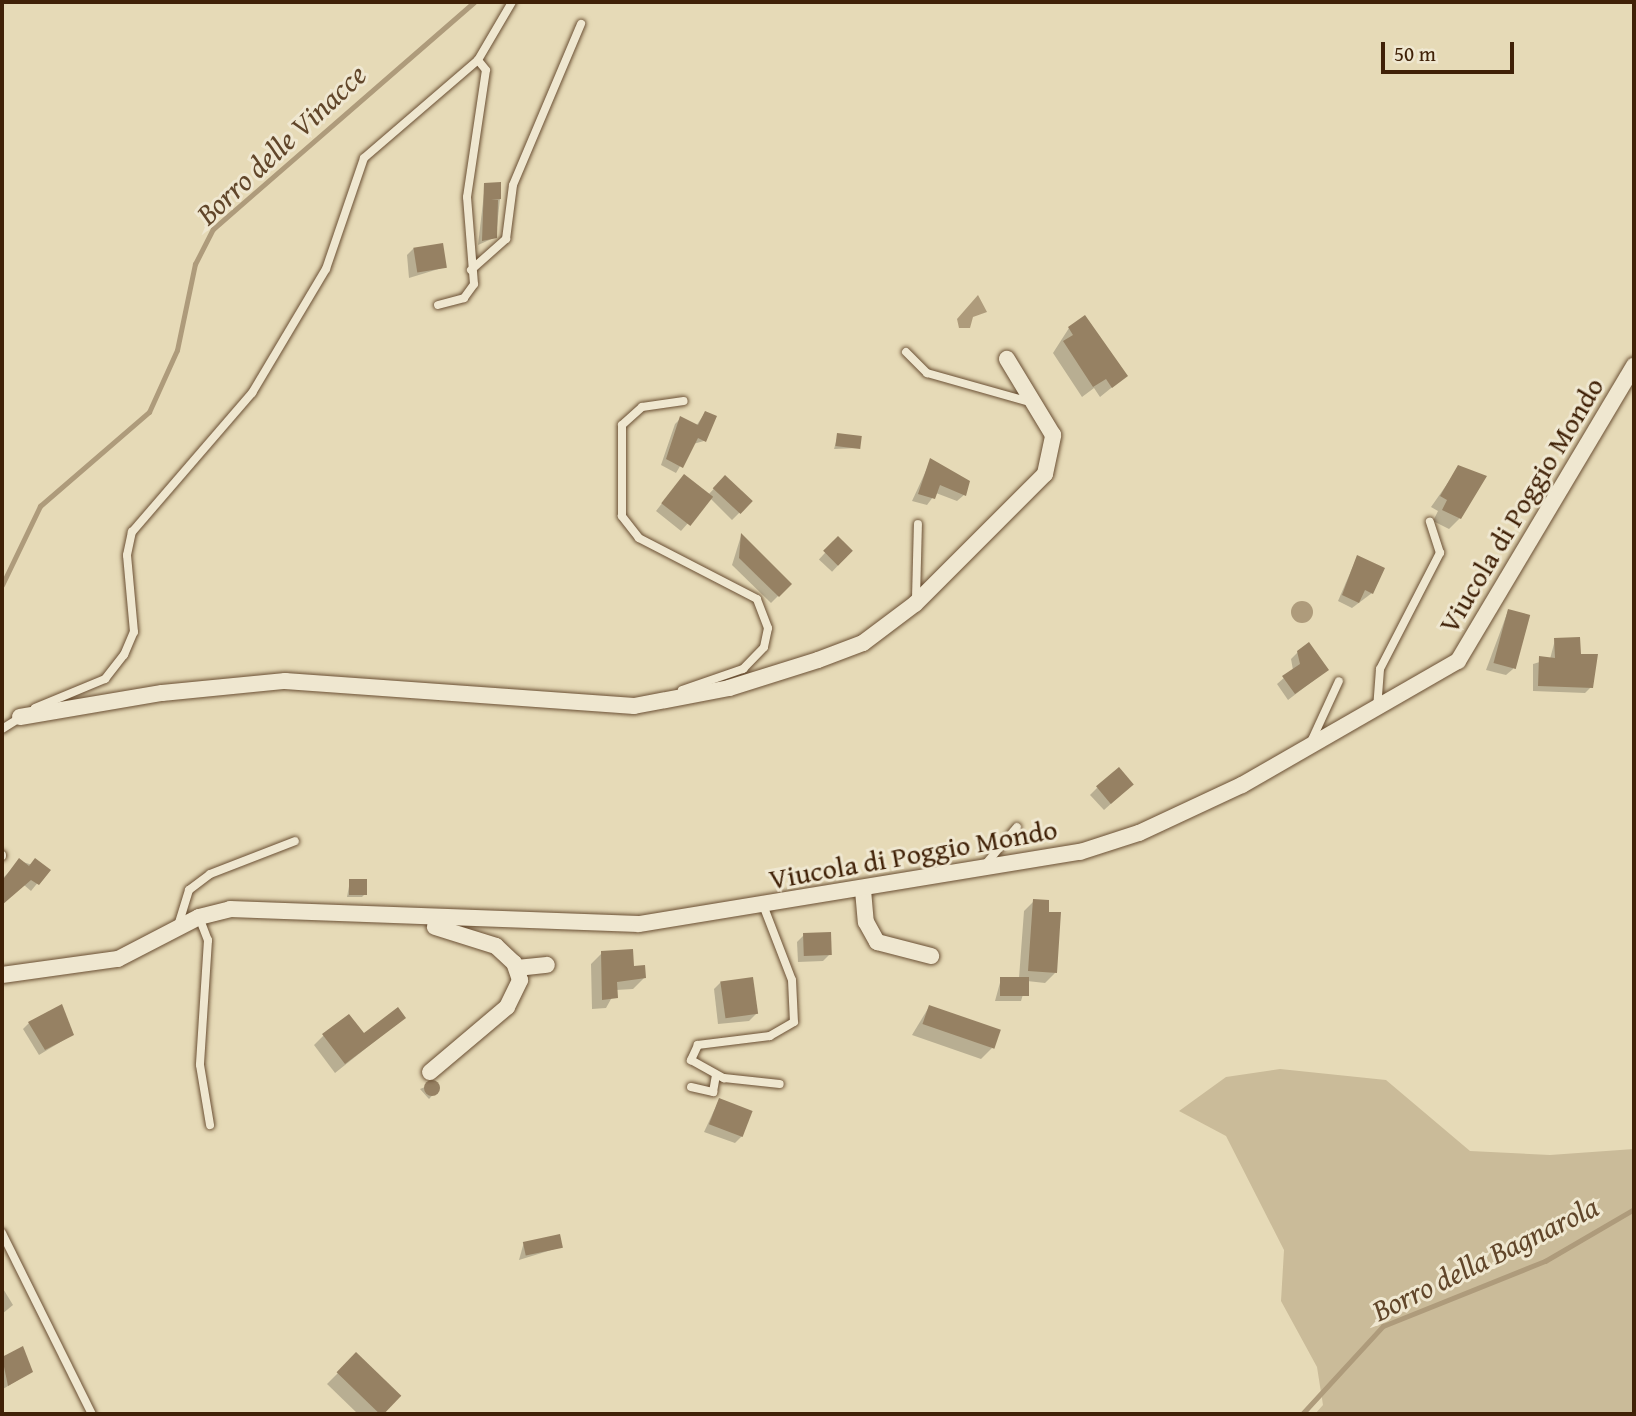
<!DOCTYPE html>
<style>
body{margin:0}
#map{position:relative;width:1636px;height:1416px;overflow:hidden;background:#e6dab7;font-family:"Gentium Book Plus",serif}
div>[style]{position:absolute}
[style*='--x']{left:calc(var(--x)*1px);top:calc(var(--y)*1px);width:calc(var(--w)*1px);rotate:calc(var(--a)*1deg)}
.green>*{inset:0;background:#cabb99}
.water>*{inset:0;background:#ae9b7b}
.round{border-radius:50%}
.shadow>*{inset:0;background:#0003;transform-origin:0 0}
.stream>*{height:5px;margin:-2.5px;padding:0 2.5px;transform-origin:2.5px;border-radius:2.5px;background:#ae9b7b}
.building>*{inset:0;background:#968163;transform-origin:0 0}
.roads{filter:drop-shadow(0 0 2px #6a4f33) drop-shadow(0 0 2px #6a4f33)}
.service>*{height:8px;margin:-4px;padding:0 4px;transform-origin:4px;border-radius:4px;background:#efe7d0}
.minor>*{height:16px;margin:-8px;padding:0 8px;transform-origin:8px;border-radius:8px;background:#efe7d0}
span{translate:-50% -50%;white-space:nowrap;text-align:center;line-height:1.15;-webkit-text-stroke:6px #efe7d0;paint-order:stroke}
.street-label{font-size:28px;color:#402107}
.water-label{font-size:30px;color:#61462a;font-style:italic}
.frame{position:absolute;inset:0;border:4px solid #402107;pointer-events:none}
.scale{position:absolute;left:1381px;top:42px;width:133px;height:32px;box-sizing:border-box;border:4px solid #402107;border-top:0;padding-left:9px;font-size:21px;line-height:24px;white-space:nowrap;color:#402107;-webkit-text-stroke:5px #efe7d0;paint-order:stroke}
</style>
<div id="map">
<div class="green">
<i style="clip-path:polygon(1280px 1069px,1386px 1080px,1470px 1151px,1550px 1155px,1634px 1149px,1634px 1414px,1315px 1414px,1323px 1405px,1317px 1367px,1281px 1301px,1284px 1250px,1226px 1136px,1179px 1111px,1226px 1077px)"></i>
</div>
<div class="water">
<i style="clip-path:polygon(978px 295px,987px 312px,973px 317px,970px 328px,959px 328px,957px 319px)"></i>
<i class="round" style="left:1291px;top:601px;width:22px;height:22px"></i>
</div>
<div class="shadow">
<i style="clip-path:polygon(485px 185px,500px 198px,496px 237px,478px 245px)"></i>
<i style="clip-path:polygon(414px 248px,445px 267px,409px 278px,407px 255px)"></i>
<i style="clip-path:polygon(1069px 328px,1126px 376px,1100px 397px,1094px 388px,1082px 397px,1053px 353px)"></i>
<i style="clip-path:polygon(705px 413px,704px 441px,693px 444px,676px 473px,661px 465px,675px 424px,681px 418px,696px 426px)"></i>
<i style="clip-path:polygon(838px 435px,859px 448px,834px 449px)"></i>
<i style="clip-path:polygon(931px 460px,964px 495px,957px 501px,936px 493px,927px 505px,912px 501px)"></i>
<i style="clip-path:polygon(1459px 467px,1460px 518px,1449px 529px,1433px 521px,1438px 511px,1431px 507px)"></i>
<i style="clip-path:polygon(725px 477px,751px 501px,732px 520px,710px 498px,681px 531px,656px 511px,678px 483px,708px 495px)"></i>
<i style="clip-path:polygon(741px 536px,790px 584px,771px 603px,732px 565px)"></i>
<i style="left:838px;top:539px;width:18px;height:28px;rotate:43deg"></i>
<i style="clip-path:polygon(1357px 557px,1372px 593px,1352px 608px,1338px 601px)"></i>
<i style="clip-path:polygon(1508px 611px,1513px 669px,1506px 675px,1486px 670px)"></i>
<i style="clip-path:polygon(1555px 640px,1579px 656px,1591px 687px,1585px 693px,1533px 691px,1533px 664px,1550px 659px)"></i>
<i style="clip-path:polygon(1298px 652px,1327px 670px,1288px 700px,1277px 684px,1293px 670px,1291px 659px)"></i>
<i style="clip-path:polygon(1097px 788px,1125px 791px,1104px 810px,1090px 795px)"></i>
<i style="clip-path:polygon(20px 861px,48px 870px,31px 891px,24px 885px,2px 900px,2px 879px)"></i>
<i style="clip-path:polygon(350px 881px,365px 894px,362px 897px,347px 897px)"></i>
<i style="clip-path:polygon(1034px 901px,1055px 973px,1045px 983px,1027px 981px,1021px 1001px,995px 1001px,1001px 979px,1019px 978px,1024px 911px)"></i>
<i style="clip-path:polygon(804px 935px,830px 954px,823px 961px,798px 962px,797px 942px)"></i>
<i style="clip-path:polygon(602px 953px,644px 978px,633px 989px,616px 990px,606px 1008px,592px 1009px,591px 964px)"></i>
<i style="clip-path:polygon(721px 982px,756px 1014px,749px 1021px,718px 1024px,714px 989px)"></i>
<i style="clip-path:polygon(929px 1007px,992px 1048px,981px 1059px,912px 1035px)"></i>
<i style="clip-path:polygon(404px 1018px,335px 1073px,314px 1045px,324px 1035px,364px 1036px)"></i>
<i style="clip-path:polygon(29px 1023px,72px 1035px,39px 1055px,23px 1029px)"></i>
<i style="clip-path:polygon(435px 1083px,440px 1087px,429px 1099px,420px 1089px)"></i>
<i style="clip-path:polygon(719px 1100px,742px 1136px,735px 1143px,704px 1132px)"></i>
<i style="clip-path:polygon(524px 1242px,561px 1247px,519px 1260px)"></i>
<i style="clip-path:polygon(2px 1287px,13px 1305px,2px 1314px)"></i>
<i style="clip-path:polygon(22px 1349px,31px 1372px,3px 1389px,2px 1366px)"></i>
<i style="clip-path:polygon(356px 1355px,399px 1396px,381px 1414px,358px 1414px,327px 1384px)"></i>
</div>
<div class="stream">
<i style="--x:2;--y:585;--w:88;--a:-64.3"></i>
<i style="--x:40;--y:506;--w:144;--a:-40.8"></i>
<i style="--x:149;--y:412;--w:68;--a:-65.7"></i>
<i style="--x:177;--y:350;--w:88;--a:-78.2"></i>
<i style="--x:195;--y:264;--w:39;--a:-63"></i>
<i style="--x:213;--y:229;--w:346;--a:-41"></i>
<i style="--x:1302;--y:1414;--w:120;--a:-47.4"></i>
<i style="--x:1383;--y:1326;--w:175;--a:-21.9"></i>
<i style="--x:1545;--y:1261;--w:103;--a:-30.3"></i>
</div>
<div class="building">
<i style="clip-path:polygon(501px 182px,501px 199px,491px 200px,498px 200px,497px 238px,482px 241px,484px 183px)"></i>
<i style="left:443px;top:243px;width:25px;height:30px;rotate:81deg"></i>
<i style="clip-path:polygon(1085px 315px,1128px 376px,1112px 388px,1106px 379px,1093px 387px,1063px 341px,1073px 335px,1068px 327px)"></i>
<i style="clip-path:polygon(705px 411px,717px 416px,706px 442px,698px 438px,683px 468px,666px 459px,680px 416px,698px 425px)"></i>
<i style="left:837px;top:433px;width:25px;height:13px;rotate:7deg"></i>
<i style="clip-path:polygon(930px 458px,970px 481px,966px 496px,940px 485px,935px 499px,918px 494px)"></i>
<i style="clip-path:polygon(1458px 465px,1487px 476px,1461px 519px,1442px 510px,1447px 500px,1440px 496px)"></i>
<i style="left:684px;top:474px;width:37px;height:37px;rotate:38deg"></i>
<i style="left:725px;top:475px;width:38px;height:18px;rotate:43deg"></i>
<i style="clip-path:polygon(741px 533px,792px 584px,779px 597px,739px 558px)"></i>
<i style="left:838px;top:536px;width:21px;height:21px;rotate:45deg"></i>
<i style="clip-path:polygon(1357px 555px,1385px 568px,1373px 594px,1365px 590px,1359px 603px,1342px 595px)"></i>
<i style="left:1508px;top:609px;width:23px;height:56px;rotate:15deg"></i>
<i style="clip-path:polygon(1580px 637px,1581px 654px,1598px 654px,1593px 688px,1538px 686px,1539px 656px,1555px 658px,1554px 638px)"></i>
<i style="clip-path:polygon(1309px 642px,1329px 670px,1295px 694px,1282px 676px,1300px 664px,1297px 651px)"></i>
<i style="left:1119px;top:767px;width:23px;height:30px;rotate:50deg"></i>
<i style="clip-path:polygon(19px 858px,29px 866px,35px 858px,51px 870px,39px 885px,31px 880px,2px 905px,2px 881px)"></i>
<i style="left:349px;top:879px;width:18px;height:16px"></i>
<i style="clip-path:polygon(1033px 899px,1049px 900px,1049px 912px,1061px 912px,1057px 973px,1028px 971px)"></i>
<i style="left:831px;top:932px;width:23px;height:28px;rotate:88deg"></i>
<i style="clip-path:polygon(633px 949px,634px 966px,645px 965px,646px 978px,617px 982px,618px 998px,602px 1000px,601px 951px)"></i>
<i style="left:753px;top:977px;width:37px;height:33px;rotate:82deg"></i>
<i style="left:1000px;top:977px;width:29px;height:19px"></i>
<i style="clip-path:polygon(62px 1004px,74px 1035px,45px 1050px,28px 1022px)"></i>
<i style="left:929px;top:1005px;width:76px;height:20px;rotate:19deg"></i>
<i style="clip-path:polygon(398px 1007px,406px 1018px,345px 1064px,322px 1034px,349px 1014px,364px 1033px)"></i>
<i class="round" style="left:424px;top:1080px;width:16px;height:16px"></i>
<i style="left:719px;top:1098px;width:36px;height:28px;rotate:21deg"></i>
<i style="left:560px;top:1234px;width:14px;height:38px;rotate:78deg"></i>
<i style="clip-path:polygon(23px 1346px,33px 1372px,8px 1386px,2px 1357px)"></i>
<i style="left:356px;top:1352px;width:63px;height:28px;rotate:44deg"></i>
</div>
<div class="roads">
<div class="service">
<i style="--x:471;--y:270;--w:47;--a:-41.5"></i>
<i style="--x:506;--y:239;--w:54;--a:-82.6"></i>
<i style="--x:513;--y:185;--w:175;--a:-67.1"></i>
<i style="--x:438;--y:305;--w:27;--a:-15"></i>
<i style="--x:464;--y:298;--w:17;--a:-54"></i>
<i style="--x:474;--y:284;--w:87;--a:-94.6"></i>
<i style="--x:467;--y:197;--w:128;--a:-81.5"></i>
<i style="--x:486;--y:70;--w:13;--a:-129"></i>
<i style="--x:906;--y:352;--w:30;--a:45"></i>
<i style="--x:927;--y:373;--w:110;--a:15.8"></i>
<i style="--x:916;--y:598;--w:74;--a:-88.5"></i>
<i style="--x:682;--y:690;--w:65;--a:-19"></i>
<i style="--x:743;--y:669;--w:30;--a:-46"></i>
<i style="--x:764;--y:647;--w:19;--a:-78"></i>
<i style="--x:768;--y:628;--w:31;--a:-111"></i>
<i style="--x:757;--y:599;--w:133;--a:-152.7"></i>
<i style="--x:639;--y:538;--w:28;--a:-128"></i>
<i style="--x:622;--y:516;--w:91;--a:-90"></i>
<i style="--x:622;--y:425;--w:27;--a:-42"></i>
<i style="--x:642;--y:407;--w:42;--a:-8.1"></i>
<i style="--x:35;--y:708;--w:76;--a:-22.5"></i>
<i style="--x:105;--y:679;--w:31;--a:-52"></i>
<i style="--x:124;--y:655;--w:25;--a:-67"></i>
<i style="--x:134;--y:632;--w:77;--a:-95.2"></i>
<i style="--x:127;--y:555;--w:24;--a:-78"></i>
<i style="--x:132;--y:532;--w:184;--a:-49.2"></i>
<i style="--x:252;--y:393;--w:144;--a:-59.2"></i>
<i style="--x:326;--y:269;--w:117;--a:-71.1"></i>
<i style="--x:364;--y:158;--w:150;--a:-40.7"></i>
<i style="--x:478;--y:60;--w:67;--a:-59.6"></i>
<i style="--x:1377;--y:709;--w:40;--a:-85.7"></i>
<i style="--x:1380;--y:669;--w:131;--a:-62.7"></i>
<i style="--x:1440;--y:553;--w:33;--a:-108"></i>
<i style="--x:2;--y:729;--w:22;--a:-32"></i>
<i style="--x:1310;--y:744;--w:69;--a:-65.3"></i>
<i style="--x:2;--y:856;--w:1;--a:-90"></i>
<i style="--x:984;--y:866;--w:51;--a:-49.8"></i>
<i style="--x:763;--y:905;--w:80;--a:68.9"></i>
<i style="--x:792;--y:980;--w:42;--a:87.3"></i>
<i style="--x:794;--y:1022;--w:28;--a:150"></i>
<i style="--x:770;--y:1036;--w:73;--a:172.9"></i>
<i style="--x:698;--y:1045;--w:17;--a:115"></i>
<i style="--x:691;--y:1060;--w:38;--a:29"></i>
<i style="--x:724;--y:1078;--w:56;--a:6.1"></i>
<i style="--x:199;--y:917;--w:25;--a:69"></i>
<i style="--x:208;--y:940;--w:125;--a:93.7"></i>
<i style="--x:200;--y:1065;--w:61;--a:80.5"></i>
<i style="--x:177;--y:929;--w:41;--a:-72.9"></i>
<i style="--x:189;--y:890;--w:26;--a:-37"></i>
<i style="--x:210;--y:874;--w:91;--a:-21.2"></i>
<i style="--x:691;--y:1087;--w:23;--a:13"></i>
<i style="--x:713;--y:1092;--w:17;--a:-80"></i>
<i style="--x:2;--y:1233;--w:202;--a:63.6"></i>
</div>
<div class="minor">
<i style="--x:20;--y:717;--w:144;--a:-9.6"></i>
<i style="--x:162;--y:693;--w:124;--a:-5.6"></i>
<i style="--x:285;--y:681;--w:350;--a:4.1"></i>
<i style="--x:634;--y:706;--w:97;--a:-10.7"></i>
<i style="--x:729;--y:688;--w:93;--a:-17.5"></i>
<i style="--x:818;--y:660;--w:48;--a:-20.7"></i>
<i style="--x:863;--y:643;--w:65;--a:-36.9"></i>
<i style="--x:915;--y:604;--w:184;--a:-45"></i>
<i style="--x:1045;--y:474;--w:40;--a:-78"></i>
<i style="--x:1053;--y:435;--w:89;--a:-121.2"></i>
<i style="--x:863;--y:890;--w:32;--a:85"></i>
<i style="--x:866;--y:922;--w:23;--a:61"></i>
<i style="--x:877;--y:942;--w:56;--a:14.5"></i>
<i style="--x:517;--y:968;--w:30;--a:-6"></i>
<i style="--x:2;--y:975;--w:117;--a:-7.9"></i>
<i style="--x:118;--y:959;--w:91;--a:-27.4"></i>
<i style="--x:199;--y:917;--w:32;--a:-14"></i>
<i style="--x:230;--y:909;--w:409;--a:2.1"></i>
<i style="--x:639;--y:924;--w:447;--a:-9.3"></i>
<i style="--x:1080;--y:852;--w:62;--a:-17.9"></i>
<i style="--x:1139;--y:833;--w:114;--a:-25"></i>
<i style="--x:1242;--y:785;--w:249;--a:-29.9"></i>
<i style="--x:1458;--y:661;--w:344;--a:-59.2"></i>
<i style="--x:430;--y:1072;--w:101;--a:-40.2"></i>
<i style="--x:507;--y:1007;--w:30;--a:-64"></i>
<i style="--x:520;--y:980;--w:18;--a:-109"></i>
<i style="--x:514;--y:963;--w:25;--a:-137"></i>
<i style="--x:496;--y:946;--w:64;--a:-162.7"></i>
</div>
</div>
<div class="street-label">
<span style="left:1521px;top:505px;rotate:-59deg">Viucola di Poggio Mondo</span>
<span style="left:913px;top:854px;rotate:-10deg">Viucola di Poggio Mondo</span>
</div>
<div class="water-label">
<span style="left:281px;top:144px;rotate:-43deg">Borro delle Vinacce</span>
<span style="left:1485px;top:1258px;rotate:-26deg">Borro della Bagnarola</span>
</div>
<div class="frame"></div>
<div class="scale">50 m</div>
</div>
